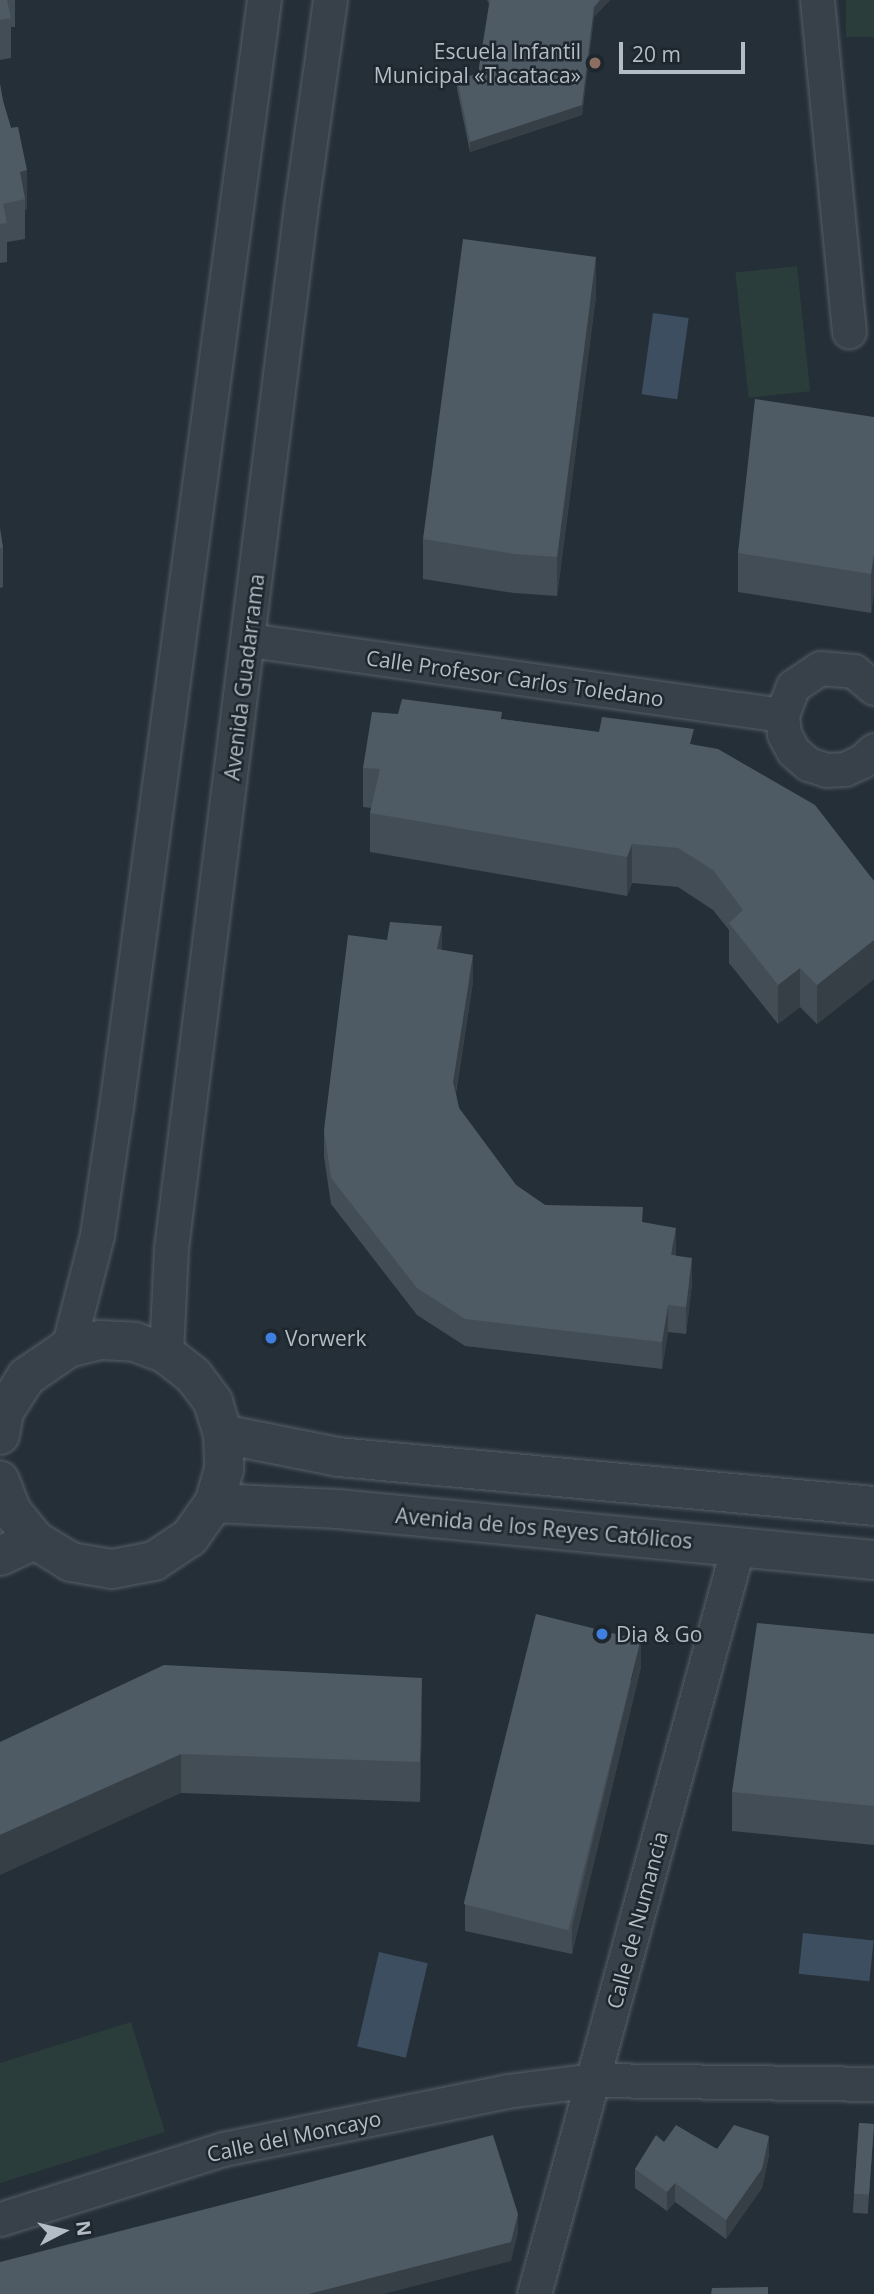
<!DOCTYPE html>
<meta charset="utf-8">
<style>
body{margin:0}
#map{position:relative;width:874px;height:2294px;overflow:hidden;background:#252f38;font-family:"Open Sans",sans-serif}
div>[style]{position:absolute}
[style*='--x']{left:calc(var(--x)*1px);top:calc(var(--y)*1px);width:calc(var(--w)*1px);rotate:calc(var(--a)*1deg)}
.green>*{inset:0;background:#2a3d3b;transform-origin:0 0}
.water>*{inset:0;background:#3d4e60;transform-origin:0 0}
.roads{filter:drop-shadow(0 0 2px #565f67) drop-shadow(0 0 2px #565f67)}
.minor>*{height:33px;margin:-16.5px;padding:0 16.5px;transform-origin:16.5px;border-radius:16.5px;background:#384149}
.tertiary>*{height:38px;margin:-19px;padding:0 19px;transform-origin:19px;border-radius:19px;background:#384149}
.wall>*{inset:0;background:#434d56;transform-origin:0 0}
.shaded-wall>*{inset:0;background:#373f46}
.building>*{inset:0;background:#4e5a64;transform-origin:0 0}
.dots>*{width:19px;height:19px;translate:-50% -50%;box-sizing:border-box;border:4px solid #1e262e;border-radius:50%}
span{translate:-50% -50%;white-space:nowrap;text-align:center;line-height:1.15;-webkit-text-stroke:5px #1e262e;paint-order:stroke}
.poi-label{font-size:21px;color:#b4bcc5}
.right{translate:-100% -50%;text-align:right}
.left{translate:0 -50%;text-align:left}
.street-label{font-size:21px;color:#b4bcc5}
.north{position:absolute;left:28px;top:2196px;width:70px;height:70px;-webkit-text-stroke:5px #1e262e;paint-order:stroke;rotate:83deg;font-size:19px;font-weight:700;line-height:28px;text-align:center;color:#b4bcc5}
.north::after{content:'';display:block;margin:auto;width:24px;height:32px;background:#b4bcc5;clip-path:polygon(50% 0,100% 100%,50% 72%,0 100%)}
.scale{position:absolute;left:619px;top:42px;width:126px;height:32px;box-sizing:border-box;border:4px solid #b4bcc5;border-top:0;padding-left:9px;font-size:21px;line-height:24px;white-space:nowrap;color:#b4bcc5;-webkit-text-stroke:5px #1e262e;paint-order:stroke}
</style>
<div id="map">
<div class="green">
<i style="left:846px;top:0;width:28px;height:37px"></i>
<i style="left:797px;top:266px;width:126px;height:62px;rotate:84deg"></i>
<i style="clip-path:polygon(131px 2022px,165px 2132px,0 2183px,0 2063px)"></i>
</div>
<div class="water">
<i style="left:653px;top:313px;width:36px;height:82px;rotate:8deg"></i>
<i style="left:803px;top:1933px;width:71px;height:41px;rotate:6deg"></i>
<i style="left:379px;top:1952px;width:50px;height:97px;rotate:13deg"></i>
</div>
<div class="roads">
<div class="minor">
<i style="--x:817;--y:0;--w:333;--a:84.5"></i>
<i style="--x:249;--y:640;--w:538;--a:8.01"></i>
<i style="--x:874;--y:688;--w:26;--a:-140"></i>
<i style="--x:854;--y:671;--w:34;--a:-175"></i>
<i style="--x:820;--y:668;--w:32;--a:146"></i>
<i style="--x:793;--y:686;--w:31;--a:111"></i>
<i style="--x:782;--y:715;--w:19;--a:84"></i>
<i style="--x:784;--y:734;--w:19;--a:62"></i>
<i style="--x:793;--y:751;--w:20;--a:41"></i>
<i style="--x:808;--y:764;--w:19;--a:18"></i>
<i style="--x:826;--y:770;--w:19;--a:-3"></i>
<i style="--x:845;--y:769;--w:19;--a:-25"></i>
<i style="--x:862;--y:761;--w:16;--a:-43"></i>
<i style="--x:68;--y:1348;--w:117;--a:-75.6"></i>
<i style="--x:97;--y:1235;--w:129;--a:-81.6"></i>
<i style="--x:116;--y:1107;--w:1117;--a:-82.39"></i>
<i style="--x:166;--y:1354;--w:106;--a:-87.3"></i>
<i style="--x:171;--y:1248;--w:1050;--a:-82.89"></i>
<i style="--x:301;--y:206;--w:208;--a:-82"></i>
<i style="--x:0;--y:2219;--w:234;--a:-17.4"></i>
<i style="--x:223;--y:2149;--w:290;--a:-11.5"></i>
<i style="--x:507;--y:2091;--w:88;--a:-7.2"></i>
<i style="--x:594;--y:2080;--w:280;--a:0.8"></i>
<i style="--x:534;--y:2294;--w:775;--a:-74.74"></i>
</div>
<div class="tertiary">
<i style="--x:223;--y:1434;--w:117;--a:11.3"></i>
<i style="--x:338;--y:1457;--w:538;--a:5.22"></i>
<i style="--x:0;--y:1435;--w:23;--a:-80"></i>
<i style="--x:4;--y:1412;--w:41;--a:-57.8"></i>
<i style="--x:26;--y:1377;--w:51;--a:-34.6"></i>
<i style="--x:68;--y:1348;--w:34;--a:-14"></i>
<i style="--x:101;--y:1340;--w:34;--a:3"></i>
<i style="--x:135;--y:1342;--w:33;--a:21"></i>
<i style="--x:166;--y:1354;--w:34;--a:38"></i>
<i style="--x:193;--y:1375;--w:34;--a:53"></i>
<i style="--x:213;--y:1402;--w:34;--a:73"></i>
<i style="--x:223;--y:1434;--w:35;--a:88"></i>
<i style="--x:224;--y:1469;--w:35;--a:106"></i>
<i style="--x:214;--y:1503;--w:42;--a:125.2"></i>
<i style="--x:190;--y:1537;--w:43;--a:146.3"></i>
<i style="--x:154;--y:1561;--w:43;--a:169.2"></i>
<i style="--x:112;--y:1569;--w:42;--a:-170.3"></i>
<i style="--x:71;--y:1562;--w:42;--a:-148.6"></i>
<i style="--x:35;--y:1540;--w:36;--a:-129"></i>
<i style="--x:12;--y:1512;--w:34;--a:-111"></i>
<i style="--x:214;--y:1503;--w:124;--a:2.8"></i>
<i style="--x:338;--y:1509;--w:538;--a:5.44"></i>
<i style="--x:0;--y:1556;--w:38;--a:-25"></i>
</div>
</div>
<div class="wall">
<i style="clip-path:polygon(0 0,15px 0,15px 27px,11px 27px,11px 58px,0 60px)"></i>
<i style="clip-path:polygon(487px 0,610px 0,594px 17px,582px 115px,470px 152px,457px 89px,457px 79px,478px 74px,489px 4px)"></i>
<i style="clip-path:polygon(0 84px,3px 101px,11px 128px,18px 127px,27px 209px,25px 210px,25px 239px,7px 242px,7px 262px,0 263px)"></i>
<i style="clip-path:polygon(596px 296px,557px 596px,514px 593px,423px 579px,423px 539px)"></i>
<i style="clip-path:polygon(874px 417px,874px 592px,871px 613px,738px 592px,738px 553px)"></i>
<i style="clip-path:polygon(0 529px,3px 548px,3px 587px,0 588px)"></i>
<i style="clip-path:polygon(398px 714px,502px 719px,694px 745px,874px 881px,874px 979px,817px 1024px,800px 1007px,778px 1024px,729px 963px,729px 930px,713px 910px,678px 887px,632px 883px,627px 896px,370px 852px,370px 813px,371px 808px,363px 807px,363px 768px)"></i>
<i style="clip-path:polygon(442px 950px,473px 982px,456px 1093px,459px 1108px,516px 1185px,545px 1205px,643px 1222px,676px 1255px,692px 1284px,686px 1334px,668px 1332px,662px 1369px,465px 1346px,417px 1315px,331px 1204px,324px 1157px,324px 1130px)"></i>
<i style="clip-path:polygon(874px 1634px,874px 1845px,732px 1831px,732px 1792px)"></i>
<i style="clip-path:polygon(641px 1667px,572px 1954px,465px 1931px,465px 1904px)"></i>
<i style="clip-path:polygon(422px 1717px,420px 1802px,181px 1793px,0 1742px)"></i>
<i style="left:859px;top:2123px;width:15px;height:90px;rotate:4deg"></i>
<i style="clip-path:polygon(664px 2142px,769px 2155px,762px 2188px,726px 2239px,675px 2202px,667px 2211px,635px 2188px,635px 2169px)"></i>
</div>
<div class="shaded-wall">
<i style="clip-path:polygon(600px 0,610px 0,594px 17px,582px 115px,470px 152px,470px 142px)"></i>
<i style="clip-path:polygon(27px 170px,27px 209px,25px 210px,25px 199px,20px 172px)"></i>
<i style="clip-path:polygon(596px 257px,596px 296px,557px 596px,557px 557px)"></i>
<i style="clip-path:polygon(874px 553px,874px 592px,871px 613px,871px 574px)"></i>
<i style="clip-path:polygon(632px 844px,632px 883px,627px 896px,627px 857px)"></i>
<i style="clip-path:polygon(442px 926px,442px 953px,437px 949px)"></i>
<i style="clip-path:polygon(874px 940px,874px 979px,817px 1024px,817px 985px)"></i>
<i style="clip-path:polygon(473px 955px,473px 982px,453px 1108px,453px 1082px)"></i>
<i style="clip-path:polygon(800px 968px,800px 1007px,778px 1024px,778px 985px)"></i>
<i style="clip-path:polygon(676px 1228px,676px 1255px,671px 1255px)"></i>
<i style="clip-path:polygon(692px 1258px,692px 1284px,686px 1334px,686px 1307px)"></i>
<i style="clip-path:polygon(668px 1305px,668px 1332px,662px 1369px,662px 1342px)"></i>
<i style="clip-path:polygon(641px 1640px,641px 1667px,572px 1954px,572px 1927px)"></i>
<i style="clip-path:polygon(422px 1678px,422px 1717px,420px 1802px,420px 1762px)"></i>
<i style="clip-path:polygon(181px 1754px,181px 1793px,0 1875px,0 1835px)"></i>
<i style="clip-path:polygon(769px 2136px,769px 2155px,762px 2188px,726px 2239px,726px 2220px)"></i>
<i style="clip-path:polygon(675px 2183px,675px 2202px,667px 2211px,667px 2192px)"></i>
<i style="clip-path:polygon(518px 2214px,518px 2233px,511px 2261px,384px 2294px,309px 2294px)"></i>
</div>
<div class="building">
<i style="clip-path:polygon(0 0,7px 0,11px 18px,0 20px)"></i>
<i style="clip-path:polygon(490px 0,600px 0,594px 7px,582px 105px,470px 142px,457px 79px,478px 74px)"></i>
<i style="clip-path:polygon(0 84px,3px 101px,11px 128px,18px 127px,27px 170px,20px 172px,25px 199px,3px 204px,7px 223px,0 224px)"></i>
<i style="clip-path:polygon(463px 239px,596px 257px,557px 557px,514px 554px,423px 539px)"></i>
<i style="clip-path:polygon(755px 399px,874px 417px,874px 553px,871px 574px,738px 553px)"></i>
<i style="clip-path:polygon(0 529px,3px 548px,0 548px)"></i>
<i style="clip-path:polygon(402px 699px,502px 712px,501px 719px,599px 732px,602px 717px,694px 729px,690px 744px,718px 749px,815px 805px,874px 881px,874px 940px,817px 985px,800px 968px,778px 985px,729px 923px,743px 910px,713px 870px,678px 848px,632px 844px,627px 857px,370px 813px,380px 769px,363px 768px,372px 712px,398px 714px)"></i>
<i style="clip-path:polygon(390px 922px,442px 926px,437px 949px,473px 955px,453px 1082px,459px 1108px,516px 1185px,545px 1205px,643px 1207px,642px 1222px,676px 1228px,671px 1255px,692px 1258px,686px 1307px,668px 1305px,662px 1342px,465px 1319px,417px 1288px,331px 1178px,324px 1130px,348px 935px,387px 940px)"></i>
<i style="left:536px;top:1614px;width:108px;height:299px;rotate:14deg"></i>
<i style="clip-path:polygon(757px 1623px,874px 1634px,874px 1806px,732px 1792px)"></i>
<i style="clip-path:polygon(164px 1665px,422px 1678px,420px 1762px,181px 1754px,0 1835px,0 1742px)"></i>
<i style="left:859px;top:2123px;width:15px;height:71px;rotate:4deg"></i>
<i style="clip-path:polygon(676px 2125px,717px 2149px,734px 2125px,769px 2136px,762px 2169px,726px 2220px,675px 2183px,667px 2192px,635px 2169px,656px 2135px,664px 2142px)"></i>
<i style="clip-path:polygon(493px 2135px,518px 2214px,511px 2242px,309px 2294px,0 2294px,0 2262px)"></i>
<i style="clip-path:polygon(768px 2287px,768px 2294px,711px 2294px,712px 2288px)"></i>
</div>
<div class="dots">
<i style="left:595px;top:63px;background:#8d6e63"></i>
<i style="left:271px;top:1338px;background:#3f7fe0"></i>
<i style="left:602px;top:1634px;background:#3f7fe0"></i>
</div>
<div class="poi-label">
<span class="right" style="left:581px;top:63px">Escuela Infantil<br>Municipal «Tacataca»</span>
<span class="left" style="left:285px;top:1338px">Vorwerk</span>
<span class="left" style="left:616px;top:1634px">Dia &amp; Go</span>
</div>
<div class="street-label">
<span style="left:244px;top:677px;rotate:-83deg">Avenida Guadarrama</span>
<span style="left:515px;top:678px;rotate:8deg">Calle Profesor Carlos Toledano</span>
<span style="left:544px;top:1528px;rotate:5deg">Avenida de los Reyes Católicos</span>
<span style="left:637px;top:1920px;rotate:-75deg">Calle de Numancia</span>
<span style="left:294px;top:2136px;rotate:-12deg">Calle del Moncayo</span>
</div>
<div class="north">N</div>
<div class="scale">20 m</div>
</div>
